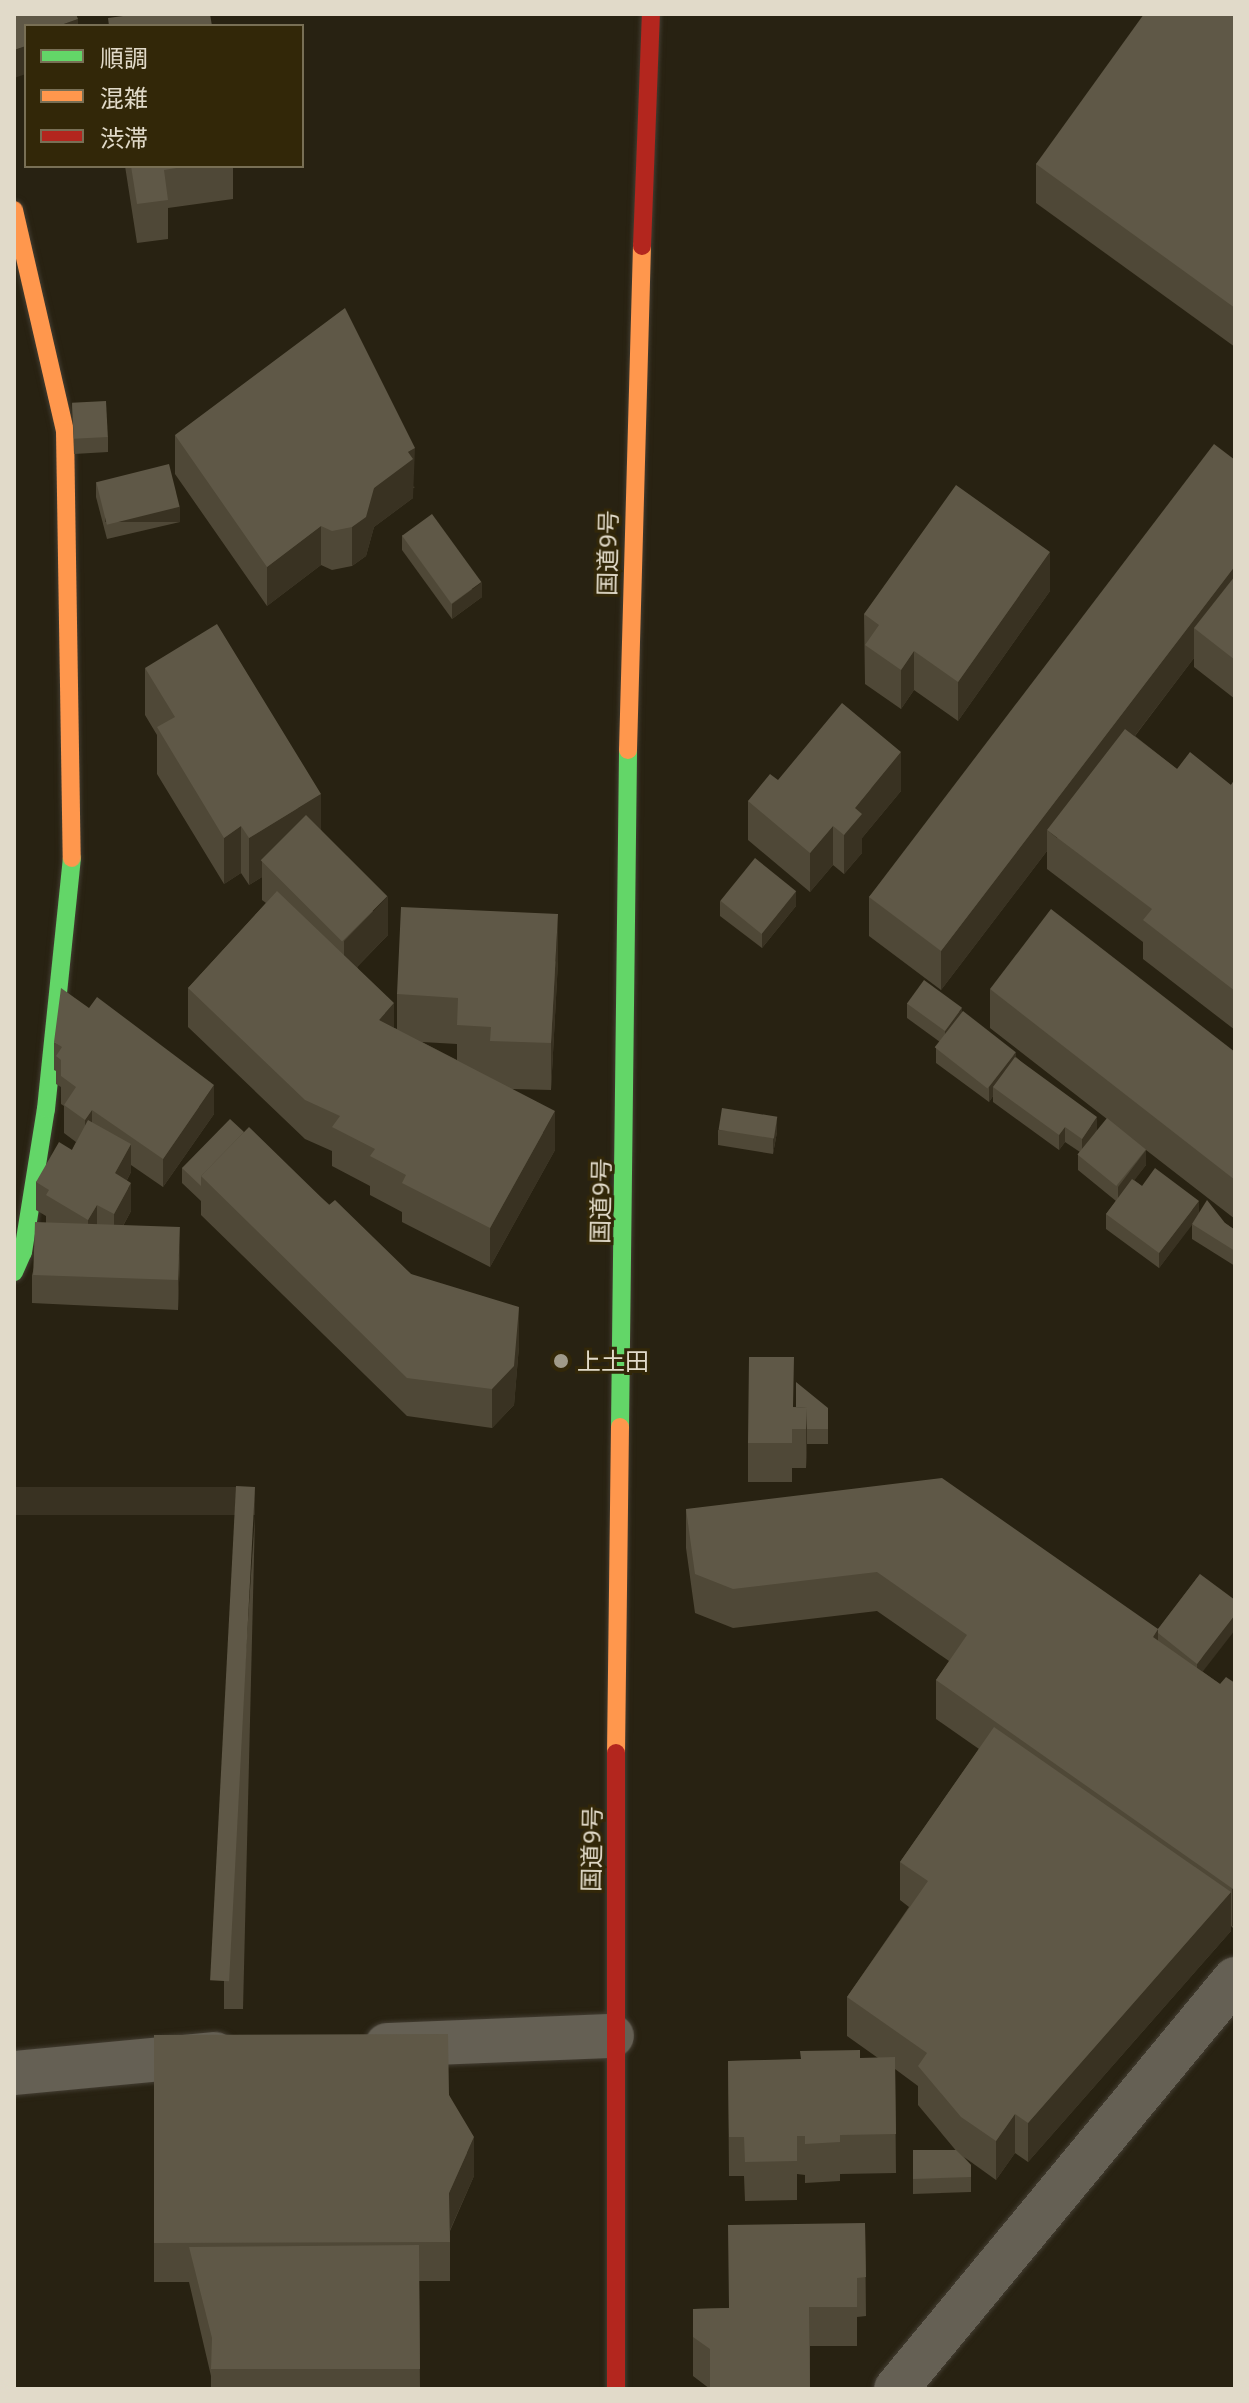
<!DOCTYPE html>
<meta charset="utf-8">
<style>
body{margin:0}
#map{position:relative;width:1249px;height:2403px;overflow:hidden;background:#282212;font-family:"Noto Sans","Noto Sans JP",sans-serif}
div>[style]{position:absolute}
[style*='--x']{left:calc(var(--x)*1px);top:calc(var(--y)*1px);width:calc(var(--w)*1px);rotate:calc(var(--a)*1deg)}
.roads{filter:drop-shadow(0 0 2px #433d32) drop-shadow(0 0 2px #433d32)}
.street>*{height:44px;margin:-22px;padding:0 22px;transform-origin:22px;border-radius:22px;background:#656054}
.fast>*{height:18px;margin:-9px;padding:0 9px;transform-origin:9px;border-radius:9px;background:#63d668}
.slow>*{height:18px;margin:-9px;padding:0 9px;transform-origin:9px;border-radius:9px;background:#ff974d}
.jam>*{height:18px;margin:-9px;padding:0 9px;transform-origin:9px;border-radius:9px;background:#b3261e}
.wall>*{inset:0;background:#4f4837}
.shaded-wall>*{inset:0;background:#393222;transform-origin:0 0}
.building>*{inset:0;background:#5f5847;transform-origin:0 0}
.dots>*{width:22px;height:22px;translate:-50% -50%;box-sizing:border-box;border:4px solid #322708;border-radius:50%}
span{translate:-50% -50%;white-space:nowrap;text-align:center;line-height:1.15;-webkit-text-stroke:6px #322708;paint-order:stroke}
.street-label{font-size:24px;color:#e1dac9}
.poi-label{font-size:24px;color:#e1dac9}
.left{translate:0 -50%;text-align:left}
.frame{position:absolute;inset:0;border:16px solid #e1dac9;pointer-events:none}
.legend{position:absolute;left:24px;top:24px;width:280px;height:144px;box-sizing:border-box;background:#322708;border:2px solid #786f55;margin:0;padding:10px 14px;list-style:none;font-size:24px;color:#e1dac9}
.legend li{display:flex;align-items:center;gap:16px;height:40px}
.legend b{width:40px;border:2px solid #786f55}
</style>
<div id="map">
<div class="roads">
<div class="street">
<i style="--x:387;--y:2045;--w:225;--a:-2.3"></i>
<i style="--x:14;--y:2073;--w:202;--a:-5.4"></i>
<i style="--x:896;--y:2389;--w:532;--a:-50.42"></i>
</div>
<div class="fast">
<i style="--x:14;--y:1272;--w:22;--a:-66"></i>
<i style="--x:23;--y:1252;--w:145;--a:-80.9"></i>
<i style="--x:46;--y:1109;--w:252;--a:-84.1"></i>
<i style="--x:620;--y:1427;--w:677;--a:-89.32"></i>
</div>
<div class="slow">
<i style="--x:14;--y:210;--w:227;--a:77"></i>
<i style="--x:65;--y:431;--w:427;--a:89.1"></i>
<i style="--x:628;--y:750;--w:504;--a:-88.41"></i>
<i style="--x:616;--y:1753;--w:326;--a:-89.3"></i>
</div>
<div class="jam">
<i style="--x:642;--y:246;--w:232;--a:-87.8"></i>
<i style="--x:616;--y:1753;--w:636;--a:90"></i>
</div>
</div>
<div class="wall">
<i style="clip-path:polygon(1235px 14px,1235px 347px,1036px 203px,1036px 164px)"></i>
<i style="clip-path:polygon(125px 166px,233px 166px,233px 199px,168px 208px,168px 239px,137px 243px)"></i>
<i style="clip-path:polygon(72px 403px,108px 437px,108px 452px,74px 454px)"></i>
<i style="clip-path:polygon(175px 435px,415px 487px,413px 488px,413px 498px,374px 527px,366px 556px,352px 566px,332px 570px,321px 565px,267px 606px,175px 474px)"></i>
<i style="clip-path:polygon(1235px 460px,1235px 699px,1194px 667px,1194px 658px,1135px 736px,1177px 769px,1231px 785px,1235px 779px,1235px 1030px,1143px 959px,1143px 942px,1047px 869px,1047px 851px,941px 990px,869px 936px,869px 897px)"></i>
<i style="clip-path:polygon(96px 482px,180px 522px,107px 539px,96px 497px)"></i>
<i style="clip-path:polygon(402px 535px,482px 597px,452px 619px,402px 550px)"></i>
<i style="clip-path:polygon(1050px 591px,958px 721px,914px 690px,901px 709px,865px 684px,864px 614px)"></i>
<i style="clip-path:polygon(evenodd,145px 668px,321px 830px,388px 935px,357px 967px,394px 1028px,397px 1029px,397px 994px,558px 961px,551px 1090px,512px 1089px,555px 1150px,490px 1267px,402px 1222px,402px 1212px,370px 1195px,370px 1186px,332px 1166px,332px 1151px,305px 1139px,188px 1027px,188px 988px,266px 903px,262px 900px,262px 877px,249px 885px,241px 873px,224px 884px,157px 774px,157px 735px,145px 715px,145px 668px,422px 1042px,457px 1044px,457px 1060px,422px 1042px)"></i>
<i style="clip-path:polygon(778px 780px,901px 791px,862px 838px,862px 853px,844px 874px,833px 865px,810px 892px,748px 840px,748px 801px)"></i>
<i style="clip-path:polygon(720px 901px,796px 906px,762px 948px,720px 916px)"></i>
<i style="clip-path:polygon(990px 989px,1235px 1052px,1235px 1219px,1146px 1150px,1146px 1165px,1134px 1180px,1142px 1186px,1199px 1213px,1225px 1223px,1235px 1230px,1235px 1266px,1192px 1239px,1192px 1224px,1159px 1268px,1106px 1229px,1106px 1214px,1116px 1201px,1078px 1170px,1078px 1155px,1080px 1152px,1065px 1142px,1059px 1150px,993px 1102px,993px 1096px,989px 1102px,936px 1063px,936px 1048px,940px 1042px,907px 1018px,907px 1003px,962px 1012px,1016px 1057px,1097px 1131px,1107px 1119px,990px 1028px)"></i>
<i style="clip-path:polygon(54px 1042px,214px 1114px,163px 1187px,131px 1165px,131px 1172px,127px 1180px,131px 1211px,123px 1226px,180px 1257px,178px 1310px,32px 1303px,32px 1275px,46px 1223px,46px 1216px,36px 1210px,36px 1182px,72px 1150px,76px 1142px,64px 1133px,64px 1106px,61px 1104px,61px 1087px,56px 1084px,56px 1071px,54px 1070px)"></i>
<i style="clip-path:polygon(718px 1130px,777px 1132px,773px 1154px,718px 1145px)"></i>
<i style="clip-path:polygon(244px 1132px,411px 1274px,519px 1346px,514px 1405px,492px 1428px,407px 1416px,201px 1215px,201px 1201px,182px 1183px,182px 1168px)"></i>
<i style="clip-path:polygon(794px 1407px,828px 1408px,828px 1444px,807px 1444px,806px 1468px,792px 1468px,792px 1482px,748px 1482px,748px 1443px)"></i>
<i style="clip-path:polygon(686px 1509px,1158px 1629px,1200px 1574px,1203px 1672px,1220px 1684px,1235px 1683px,1235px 1926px,1233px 1928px,1231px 1926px,1231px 1931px,1028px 2162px,1015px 2153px,996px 2180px,964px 2157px,971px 2165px,971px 2192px,913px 2194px,913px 2150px,958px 2153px,918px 2105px,918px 2086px,895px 2069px,896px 2173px,840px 2174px,840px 2181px,805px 2183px,805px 2175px,797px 2174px,797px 2200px,745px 2201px,744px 2176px,729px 2176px,728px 2061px,878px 2058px,847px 2036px,847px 1997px,909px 1907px,900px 1900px,900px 1862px,979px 1749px,936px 1719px,936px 1680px,949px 1661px,877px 1611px,733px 1628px,695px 1613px,686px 1548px)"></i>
<i style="clip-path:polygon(255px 1515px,243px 2009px,224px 2009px,224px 1981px)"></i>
<i style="clip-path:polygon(154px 2035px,449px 2095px,474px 2176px,450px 2231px,450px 2281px,419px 2281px,420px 2389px,211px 2389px,211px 2376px,189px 2282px,154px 2282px)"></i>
<i style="clip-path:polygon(865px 2223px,866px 2316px,857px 2317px,857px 2346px,810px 2346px,810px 2389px,710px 2389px,693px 2376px,693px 2309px,729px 2308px)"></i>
</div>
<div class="shaded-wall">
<i style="clip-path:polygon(78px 19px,78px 26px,61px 26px,61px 25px)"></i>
<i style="clip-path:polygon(26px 46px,26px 74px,14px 78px,14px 50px)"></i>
<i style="clip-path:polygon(415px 448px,413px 498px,374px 527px,366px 556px,352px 566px,352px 527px,374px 488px,408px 452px)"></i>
<i style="left:180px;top:507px;width:15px;height:75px;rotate:90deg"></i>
<i style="clip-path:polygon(321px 526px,321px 565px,267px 606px,267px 567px)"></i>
<i style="clip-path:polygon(1050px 552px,1050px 591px,958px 721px,958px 682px)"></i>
<i style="clip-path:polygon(1235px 566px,1235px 605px,1194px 628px,1194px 658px,1057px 838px,1047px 830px,1047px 851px,941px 990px,941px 951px)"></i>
<i style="clip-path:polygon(482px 582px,482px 597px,452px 619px,452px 604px)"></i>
<i style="clip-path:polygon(914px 651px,914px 690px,901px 709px,901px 670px)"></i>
<i style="clip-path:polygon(901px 752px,901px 791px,862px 838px,862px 853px,844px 874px,844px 835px,855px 808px)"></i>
<i style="clip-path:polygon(321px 794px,321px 841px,262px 861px,262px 877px,249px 885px,249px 838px)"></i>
<i style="clip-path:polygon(241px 826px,241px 873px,224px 884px,224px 838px)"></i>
<i style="clip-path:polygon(833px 826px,833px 865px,810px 892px,810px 853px)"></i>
<i style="clip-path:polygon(796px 891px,796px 906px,762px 948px,762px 933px)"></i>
<i style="clip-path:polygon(388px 896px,388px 935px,344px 980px,344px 941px)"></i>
<i style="clip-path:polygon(558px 914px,558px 961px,551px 1090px,551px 1043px)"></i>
<i style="clip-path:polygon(394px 1003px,394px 1042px,379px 1020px)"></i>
<i style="clip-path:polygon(962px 1008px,962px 1023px,945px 1046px,945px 1031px)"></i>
<i style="clip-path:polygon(1016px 1052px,1016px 1067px,993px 1087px,993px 1096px,989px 1102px,989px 1087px)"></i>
<i style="clip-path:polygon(214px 1085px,214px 1114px,163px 1187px,163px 1159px)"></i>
<i style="clip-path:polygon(92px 1110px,92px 1138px,85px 1148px,85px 1120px)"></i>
<i style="clip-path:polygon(555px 1111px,555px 1150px,490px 1267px,490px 1228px)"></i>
<i style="clip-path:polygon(777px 1117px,777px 1132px,773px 1154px,773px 1139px)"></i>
<i style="clip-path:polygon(1097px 1117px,1097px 1132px,1082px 1154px,1082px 1139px)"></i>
<i style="clip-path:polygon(1065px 1127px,1065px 1142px,1059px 1150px,1059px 1135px)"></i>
<i style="clip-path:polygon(131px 1144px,131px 1172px,115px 1202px,115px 1173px)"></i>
<i style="clip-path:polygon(1146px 1150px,1146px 1165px,1118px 1202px,1118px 1187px)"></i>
<i style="clip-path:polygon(131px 1183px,131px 1211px,114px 1242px,114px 1214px)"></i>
<i style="clip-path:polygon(1199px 1201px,1199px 1216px,1159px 1268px,1159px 1253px)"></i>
<i style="clip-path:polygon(97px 1205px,97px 1233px,88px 1248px,88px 1220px)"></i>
<i style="clip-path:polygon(180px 1228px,180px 1257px,178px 1310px,178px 1281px)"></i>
<i style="clip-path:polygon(519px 1307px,519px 1346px,514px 1405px,492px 1428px,492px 1389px)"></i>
<i style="clip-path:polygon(807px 1408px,807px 1447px,806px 1468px,806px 1429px)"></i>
<i style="left:255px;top:1487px;width:28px;height:494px;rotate:90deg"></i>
<i style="clip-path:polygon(1235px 1615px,1235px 1630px,1197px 1679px,1197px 1664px)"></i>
<i style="clip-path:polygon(1158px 1629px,1158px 1668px,1153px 1637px)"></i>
<i style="left:1235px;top:1887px;width:39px;height:3px;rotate:90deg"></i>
<i style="clip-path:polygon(1231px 1892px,1231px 1931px,1028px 2162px,1028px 2123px)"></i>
<i style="clip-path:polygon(1015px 2114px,1015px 2153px,996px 2180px,996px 2141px)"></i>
<i style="clip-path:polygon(474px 2137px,474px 2176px,449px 2232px,449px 2193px)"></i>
</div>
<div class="building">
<i style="clip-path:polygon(14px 14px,76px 14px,78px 19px,61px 25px,62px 26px,26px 26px,26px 46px,14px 50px)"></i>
<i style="clip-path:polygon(138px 14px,210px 14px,212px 26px,109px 26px,108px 18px)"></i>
<i style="clip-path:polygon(1144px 14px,1235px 14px,1235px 308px,1036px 164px)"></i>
<i style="clip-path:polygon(131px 166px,189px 166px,164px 170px,168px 200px,137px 204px)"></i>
<i style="clip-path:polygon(345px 308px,415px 448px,408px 452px,413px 459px,374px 488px,366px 517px,352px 527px,332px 531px,321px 526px,267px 567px,175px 435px)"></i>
<i style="left:106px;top:401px;width:36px;height:34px;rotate:87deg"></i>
<i style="clip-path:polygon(1214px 444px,1235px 460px,1235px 566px,941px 951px,869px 897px)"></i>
<i style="left:169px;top:464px;width:44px;height:75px;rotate:76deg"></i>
<i style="clip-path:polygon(956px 485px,1050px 552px,958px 682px,914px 651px,901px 670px,865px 645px,879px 625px,864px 614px)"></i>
<i style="left:432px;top:514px;width:84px;height:37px;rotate:54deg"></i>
<i style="clip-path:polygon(1235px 576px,1235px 660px,1194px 628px)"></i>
<i style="clip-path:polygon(217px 624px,321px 794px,249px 838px,241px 826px,224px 838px,157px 727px,175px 717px,145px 668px)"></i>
<i style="clip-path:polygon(842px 703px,901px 752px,855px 808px,862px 814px,844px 835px,833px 826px,810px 853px,748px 801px,770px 774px,778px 780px)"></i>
<i style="clip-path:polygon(1125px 729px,1177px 769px,1190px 752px,1231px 785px,1235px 779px,1235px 991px,1143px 920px,1152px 909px,1047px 830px)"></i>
<i style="left:306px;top:815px;width:115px;height:64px;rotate:45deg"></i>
<i style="left:755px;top:858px;width:53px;height:55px;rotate:39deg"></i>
<i style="clip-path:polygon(277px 891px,394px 1003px,379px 1020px,555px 1111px,490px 1228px,402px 1183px,406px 1175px,370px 1156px,375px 1149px,332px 1127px,340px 1116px,305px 1100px,188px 988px)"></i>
<i style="clip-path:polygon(401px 907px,558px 914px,551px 1043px,490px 1041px,491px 1027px,457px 1025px,458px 998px,397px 994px)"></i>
<i style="clip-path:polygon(1051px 909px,1235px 1052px,1235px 1180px,990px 989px)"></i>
<i style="left:924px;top:980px;width:47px;height:29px;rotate:36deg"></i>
<i style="clip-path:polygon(61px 988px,89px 1008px,97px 997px,214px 1085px,163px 1159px,92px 1110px,85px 1120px,64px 1105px,76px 1087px,61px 1076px,61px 1060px,56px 1056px,62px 1047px,54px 1042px)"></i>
<i style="left:963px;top:1011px;width:67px;height:46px;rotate:38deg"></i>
<i style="clip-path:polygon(1015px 1057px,1097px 1117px,1082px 1139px,1065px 1127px,1059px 1135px,993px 1087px)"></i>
<i style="left:722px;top:1108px;width:56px;height:22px;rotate:9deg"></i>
<i style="left:1107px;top:1118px;width:50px;height:47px;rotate:39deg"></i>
<i style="clip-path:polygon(230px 1119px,244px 1132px,201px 1176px,201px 1186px,182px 1168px)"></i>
<i style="clip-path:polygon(88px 1120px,131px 1144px,115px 1173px,131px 1183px,114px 1214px,97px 1205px,88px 1220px,46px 1195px,49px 1190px,36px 1182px,59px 1142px,72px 1150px)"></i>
<i style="clip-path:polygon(249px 1127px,329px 1205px,335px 1200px,411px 1274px,519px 1307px,514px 1366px,492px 1389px,407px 1378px,201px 1176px)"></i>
<i style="clip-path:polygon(1155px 1168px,1199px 1201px,1159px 1253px,1106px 1214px,1132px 1179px,1142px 1186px)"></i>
<i style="clip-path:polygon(1207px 1200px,1225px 1223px,1235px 1230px,1235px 1251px,1192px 1224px)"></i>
<i style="left:35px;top:1222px;width:145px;height:53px;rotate:2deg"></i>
<i style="clip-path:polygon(749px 1357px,794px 1357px,793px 1407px,807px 1408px,806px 1429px,792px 1429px,792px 1443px,748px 1443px)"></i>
<i style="clip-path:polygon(796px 1382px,828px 1408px,828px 1429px,807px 1429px,807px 1408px,796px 1407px)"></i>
<i style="clip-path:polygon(942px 1478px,1158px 1629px,1153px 1637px,1220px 1684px,1226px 1677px,1235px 1683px,1235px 1887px,1233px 1889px,936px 1680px,967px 1635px,877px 1572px,733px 1589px,695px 1574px,686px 1509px)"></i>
<i style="left:236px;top:1486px;width:19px;height:495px;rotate:3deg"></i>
<i style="clip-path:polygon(1200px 1574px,1235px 1600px,1235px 1615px,1197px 1664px,1158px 1633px,1158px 1629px)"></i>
<i style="clip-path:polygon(994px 1727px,1231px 1892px,1028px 2123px,1015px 2114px,996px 2141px,961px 2117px,918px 2066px,927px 2053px,847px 1997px,928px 1881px,900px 1862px)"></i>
<i style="clip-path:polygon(448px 2034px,449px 2095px,474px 2137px,449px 2193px,450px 2242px,154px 2243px,154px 2035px)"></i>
<i style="clip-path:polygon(860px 2050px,860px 2058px,895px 2057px,896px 2134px,840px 2135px,840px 2142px,805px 2144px,805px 2136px,797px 2136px,797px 2161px,745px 2162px,744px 2137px,729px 2137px,728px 2061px,801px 2059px,800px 2051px)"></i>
<i style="clip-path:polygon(913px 2150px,956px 2150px,971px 2165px,971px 2177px,913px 2179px)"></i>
<i style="clip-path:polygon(865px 2223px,866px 2277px,857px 2278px,857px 2307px,809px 2307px,810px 2389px,710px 2389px,710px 2349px,693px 2337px,693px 2309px,729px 2308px,728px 2225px)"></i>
<i style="clip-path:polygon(419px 2245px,420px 2369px,211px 2369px,212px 2338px,189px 2247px)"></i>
</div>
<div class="dots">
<i style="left:561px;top:1361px;background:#a09a89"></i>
</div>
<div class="street-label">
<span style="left:607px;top:553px;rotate:-89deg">国道9号</span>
<span style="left:600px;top:1201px;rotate:-89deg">国道9号</span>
<span style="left:591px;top:1849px;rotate:-89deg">国道9号</span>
</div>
<div class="poi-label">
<span class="left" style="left:577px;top:1361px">上土田</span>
</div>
<div class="frame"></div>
<ul class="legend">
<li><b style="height:10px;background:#63d668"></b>順調</li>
<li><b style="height:10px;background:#ff974d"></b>混雑</li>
<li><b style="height:10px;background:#b3261e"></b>渋滞</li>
</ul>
</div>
